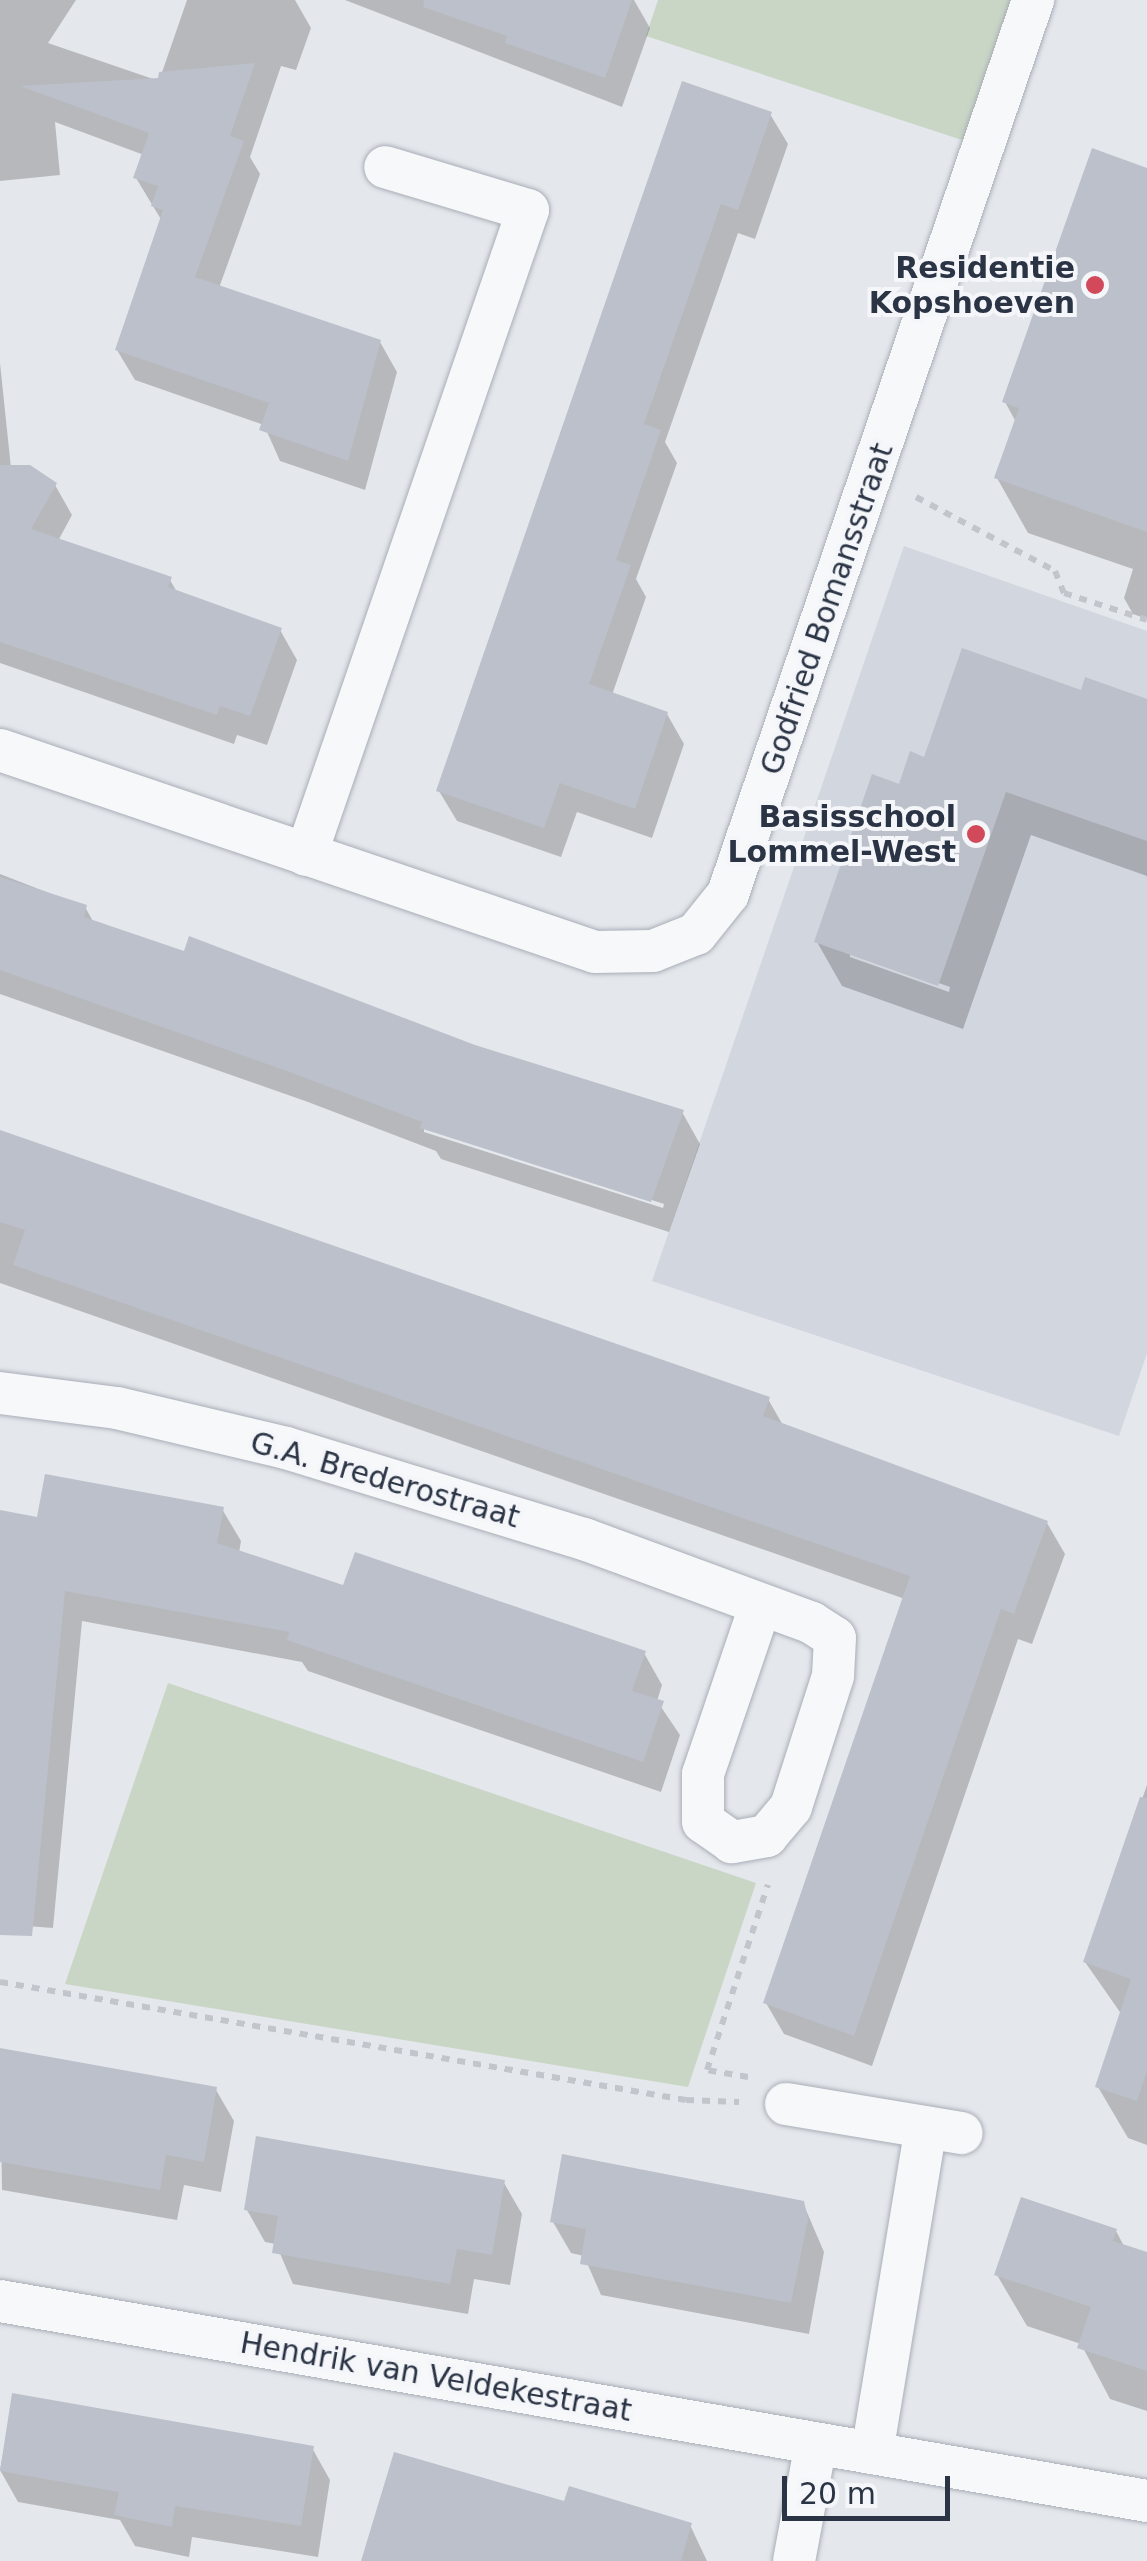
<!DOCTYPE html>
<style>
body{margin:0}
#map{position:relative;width:1147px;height:2561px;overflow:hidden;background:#e4e7ec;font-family:"DejaVu Sans",sans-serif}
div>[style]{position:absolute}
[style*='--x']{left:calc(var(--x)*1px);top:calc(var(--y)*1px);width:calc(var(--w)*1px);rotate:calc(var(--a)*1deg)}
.built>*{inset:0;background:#d2d6de}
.green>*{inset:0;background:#c9d6c5}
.shadow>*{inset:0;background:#0003}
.building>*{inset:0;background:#bbc0ca}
.path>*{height:6px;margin-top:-3px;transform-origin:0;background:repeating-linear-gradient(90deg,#c2c5cb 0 8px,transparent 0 16px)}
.roads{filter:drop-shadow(0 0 2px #a9aeb7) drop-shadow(0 0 2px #a9aeb7)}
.street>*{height:42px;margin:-21px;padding:0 21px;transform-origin:21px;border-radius:21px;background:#f7f8fa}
.dots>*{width:28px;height:28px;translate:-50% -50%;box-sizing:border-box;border:5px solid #f4f6f9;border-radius:50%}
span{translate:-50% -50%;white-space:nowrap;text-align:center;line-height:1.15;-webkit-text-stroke:8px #f4f6f9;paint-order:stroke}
.poi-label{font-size:30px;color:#2b3445;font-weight:700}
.right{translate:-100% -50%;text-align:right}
.street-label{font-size:30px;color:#2b3445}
.scale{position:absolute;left:782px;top:2476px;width:168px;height:45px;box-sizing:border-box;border:5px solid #2b3445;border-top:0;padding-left:12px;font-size:30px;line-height:35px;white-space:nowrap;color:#2b3445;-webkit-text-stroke:8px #f4f6f9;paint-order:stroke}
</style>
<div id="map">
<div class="built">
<i style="clip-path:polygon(904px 546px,1147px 631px,1147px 1353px,1119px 1436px,652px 1281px)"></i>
</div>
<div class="green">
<i style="clip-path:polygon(658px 0,1013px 0,965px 141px,646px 36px)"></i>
<i style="clip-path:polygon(168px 1683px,756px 1883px,688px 2087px,65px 1984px)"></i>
</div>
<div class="shadow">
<i style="clip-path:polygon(0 0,76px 0,48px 43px,159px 81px,187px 0,295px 0,311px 28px,296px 70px,281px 66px,250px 157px,260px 174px,219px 288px,380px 342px,397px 372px,365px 490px,280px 461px,264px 425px,135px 380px,117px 350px,162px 221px,136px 178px,144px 155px,55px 122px,60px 175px,0 181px)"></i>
<i style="clip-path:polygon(345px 0,634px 0,650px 28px,622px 107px)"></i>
<i style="clip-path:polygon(683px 84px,770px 114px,788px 144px,755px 239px,738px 233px,665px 442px,677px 463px,636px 579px,646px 597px,612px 695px,667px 714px,684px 744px,652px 838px,577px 812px,561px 857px,457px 821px,439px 791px)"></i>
<i style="clip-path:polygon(1147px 171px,1147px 619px,1133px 614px,1124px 598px,1133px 569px,1028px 533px,997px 478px,1016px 422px,1005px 402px)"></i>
<i style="clip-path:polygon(0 363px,11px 468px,55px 485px,72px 515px,58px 541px,170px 580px,178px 594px,280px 630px,297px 660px,267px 745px,237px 735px,234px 744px,0 663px)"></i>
<i style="clip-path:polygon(evenodd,1082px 693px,1147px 702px,1147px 876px,1031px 835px,963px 1029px,842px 986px,817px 942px,901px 787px,925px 760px,1082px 693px,850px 952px,950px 987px,949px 992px,850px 957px,850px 952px)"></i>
<i style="clip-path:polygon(evenodd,0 874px,85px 907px,94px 923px,682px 1112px,700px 1144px,669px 1232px,441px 1159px,436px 1151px,308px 1102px,0 994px,0 874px,424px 1126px,664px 1204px,663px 1208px,424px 1132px,424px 1126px)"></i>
<i style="clip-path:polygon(0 1133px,768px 1399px,784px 1427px,1047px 1523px,1065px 1554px,1032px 1644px,1018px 1639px,872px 2066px,784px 2034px,766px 2003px,905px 1599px,0 1283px)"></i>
<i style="clip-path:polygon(222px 1509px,241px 1541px,239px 1553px,345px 1588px,644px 1653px,662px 1685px,657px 1701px,680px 1735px,661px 1792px,308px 1671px,302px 1662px,82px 1621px,53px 1928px,0 1924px,0 1551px,39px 1520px)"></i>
<i style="clip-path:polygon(1147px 1785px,1147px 2145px,1128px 2138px,1098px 2087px,1122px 2015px,1085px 1962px)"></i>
<i style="clip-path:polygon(0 2050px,216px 2090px,234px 2121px,221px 2192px,184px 2185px,177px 2220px,2px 2190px)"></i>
<i style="clip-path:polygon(504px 2183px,522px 2214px,510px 2285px,474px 2279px,468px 2314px,293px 2284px,276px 2244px,265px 2242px,247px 2210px)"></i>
<i style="clip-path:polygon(803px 2203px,824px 2252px,809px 2334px,601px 2295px,584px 2256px,571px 2253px,553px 2222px)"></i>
<i style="clip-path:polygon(1116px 2231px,1125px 2248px,1147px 2255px,1147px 2411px,1110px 2399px,1081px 2344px,1027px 2326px,997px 2275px)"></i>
<i style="clip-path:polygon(14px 2396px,312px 2448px,330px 2480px,318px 2557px,192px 2537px,189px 2557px,135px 2546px,120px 2520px,18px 2502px,0 2470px)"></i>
<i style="clip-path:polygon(566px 2505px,690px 2525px,707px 2561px,375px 2561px)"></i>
</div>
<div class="building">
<i style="clip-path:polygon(424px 0,632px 0,605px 78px,505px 43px,507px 36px,423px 7px)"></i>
<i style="clip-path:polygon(255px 63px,230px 136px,244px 141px,195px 277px,381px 340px,348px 461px,259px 430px,269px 403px,115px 350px,163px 210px,151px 206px,158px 186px,133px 178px,149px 133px,20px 86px,158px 78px,159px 72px)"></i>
<i style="clip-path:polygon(682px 81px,772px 112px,738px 210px,721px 204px,644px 424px,661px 430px,616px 560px,631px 565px,589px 684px,668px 712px,635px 809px,560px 783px,544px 828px,436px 791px)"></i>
<i style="clip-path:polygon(1092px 148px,1147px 168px,1147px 532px,994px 478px,1019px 408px,1002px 402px)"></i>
<i style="clip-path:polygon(0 465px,30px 465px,57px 483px,31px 529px,172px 577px,168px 587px,282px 628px,250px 716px,220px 706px,217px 715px,0 642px)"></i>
<i style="clip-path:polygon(962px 648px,1081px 690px,1085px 677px,1147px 699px,1147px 841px,1006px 792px,938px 986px,814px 942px,872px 774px,899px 784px,910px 751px,924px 757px)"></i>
<i style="clip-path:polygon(0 877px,87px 905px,84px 917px,184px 951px,189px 936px,475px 1045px,684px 1110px,651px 1202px,420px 1128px,422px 1122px,287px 1071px,0 970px)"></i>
<i style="clip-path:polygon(0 1130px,770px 1397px,763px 1416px,1048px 1521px,1014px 1614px,1001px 1609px,854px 2036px,763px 2003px,910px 1576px,13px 1265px,25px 1230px,0 1222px)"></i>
<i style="clip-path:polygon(45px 1474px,224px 1507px,217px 1543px,343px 1585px,355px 1552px,646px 1651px,632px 1691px,664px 1701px,643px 1762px,287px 1640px,289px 1632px,65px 1591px,32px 1936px,0 1935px,0 1510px,37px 1517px)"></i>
<i style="clip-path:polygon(1140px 1797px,1147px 1798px,1147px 2071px,1137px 2101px,1095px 2087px,1131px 1979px,1083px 1962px)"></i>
<i style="clip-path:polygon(0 2048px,217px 2087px,204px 2162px,166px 2155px,160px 2190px,0 2162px)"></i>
<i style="clip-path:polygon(256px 2136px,505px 2180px,492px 2255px,457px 2249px,450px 2284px,272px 2253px,278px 2216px,244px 2210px)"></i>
<i style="clip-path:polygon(562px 2154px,804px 2201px,808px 2219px,791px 2303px,580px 2264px,586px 2229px,550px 2222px)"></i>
<i style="clip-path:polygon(1021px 2197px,1117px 2229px,1113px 2241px,1147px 2252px,1147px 2371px,1077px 2348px,1091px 2307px,994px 2275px)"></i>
<i style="clip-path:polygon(12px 2393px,314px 2446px,301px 2526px,175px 2506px,172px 2527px,114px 2515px,119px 2492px,0 2471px)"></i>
<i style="clip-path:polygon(394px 2452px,564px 2501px,569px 2486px,692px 2523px,681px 2561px,361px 2561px)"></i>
</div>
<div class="path">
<i style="--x:916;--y:497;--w:157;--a:28"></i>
<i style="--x:1055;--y:571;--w:24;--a:68"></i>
<i style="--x:1064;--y:593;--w:87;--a:18"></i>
<i style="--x:0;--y:1982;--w:696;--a:9.76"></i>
<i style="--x:686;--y:2100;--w:53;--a:2.2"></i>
<i style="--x:748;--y:2077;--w:42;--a:-170.3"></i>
<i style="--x:707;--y:2070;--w:195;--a:-71.8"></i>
</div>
<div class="roads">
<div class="street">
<i style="--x:0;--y:750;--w:628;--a:18.75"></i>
<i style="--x:595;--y:952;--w:58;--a:-1"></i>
<i style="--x:653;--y:951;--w:46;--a:-21.6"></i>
<i style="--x:696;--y:934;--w:51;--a:-51.3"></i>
<i style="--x:728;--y:894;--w:945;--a:-71.16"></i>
<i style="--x:306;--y:855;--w:682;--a:-71.01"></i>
<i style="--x:528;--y:210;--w:149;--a:-163.3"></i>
<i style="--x:0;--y:1393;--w:118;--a:7.3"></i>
<i style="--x:117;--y:1408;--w:174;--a:13.3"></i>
<i style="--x:286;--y:1448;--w:312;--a:17"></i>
<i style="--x:584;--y:1539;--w:243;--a:20.2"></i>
<i style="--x:812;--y:1623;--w:27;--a:33"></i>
<i style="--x:835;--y:1638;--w:38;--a:93"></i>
<i style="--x:833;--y:1676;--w:138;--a:107.8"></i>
<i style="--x:791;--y:1807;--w:38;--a:130"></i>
<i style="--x:767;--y:1836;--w:36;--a:170"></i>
<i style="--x:732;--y:1842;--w:35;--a:-145"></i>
<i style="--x:703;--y:1822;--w:48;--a:-90"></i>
<i style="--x:703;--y:1774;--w:176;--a:-71.2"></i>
<i style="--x:786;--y:2104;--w:178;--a:9.4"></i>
<i style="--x:0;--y:2301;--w:1164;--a:9.89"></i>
<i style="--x:872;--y:2453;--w:330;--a:-80.6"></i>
<i style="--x:794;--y:2561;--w:119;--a:-79.4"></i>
</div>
</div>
<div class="dots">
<i style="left:1095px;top:285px;background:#d1495b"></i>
<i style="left:976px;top:834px;background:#d1495b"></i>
</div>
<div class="poi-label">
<span class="right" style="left:1075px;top:285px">Residentie<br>Kopshoeven</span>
<span class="right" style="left:956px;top:834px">Basisschool<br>Lommel-West</span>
</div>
<div class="street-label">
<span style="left:827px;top:609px;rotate:-71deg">Godfried Bomansstraat</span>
<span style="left:385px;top:1480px;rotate:16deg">G.A. Brederostraat</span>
<span style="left:436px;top:2377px;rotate:10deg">Hendrik van Veldekestraat</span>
</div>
<div class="scale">20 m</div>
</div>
